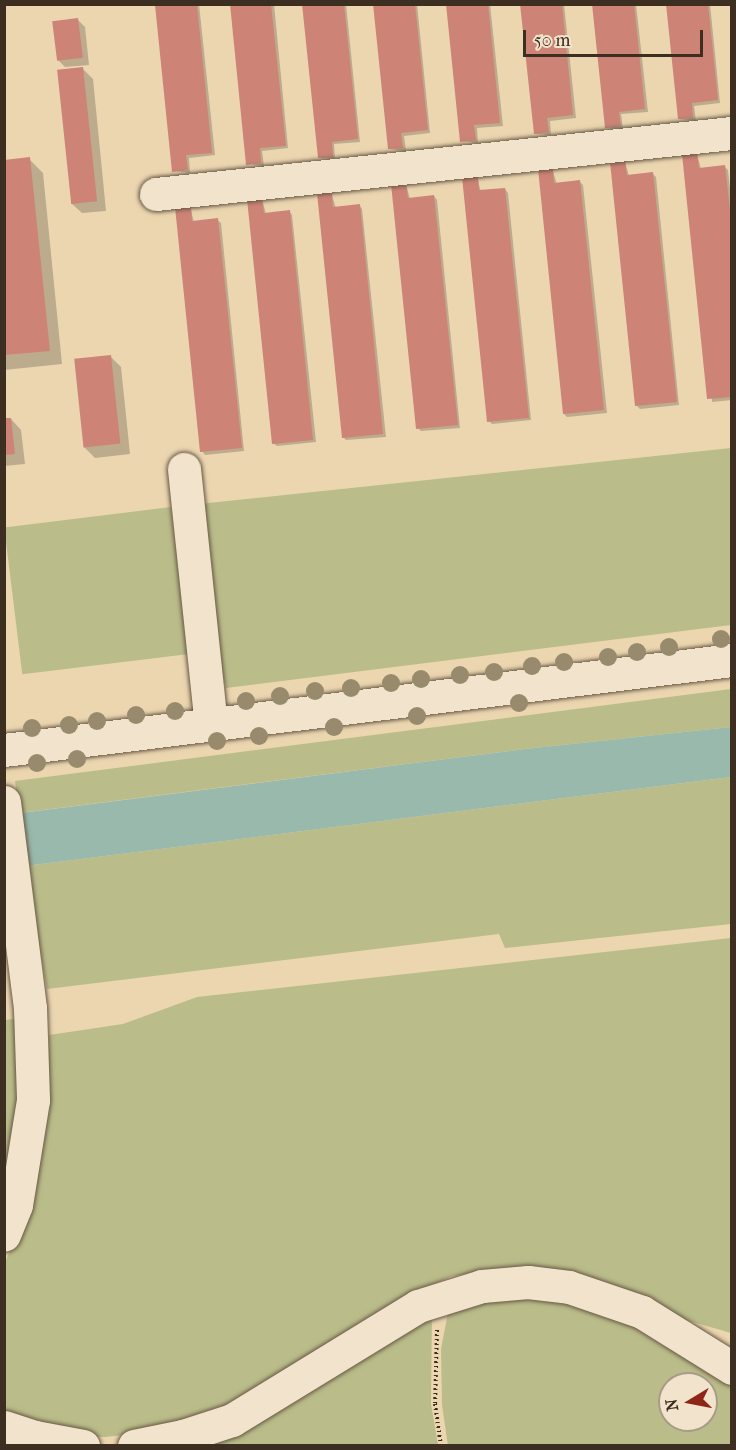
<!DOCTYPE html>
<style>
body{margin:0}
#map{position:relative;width:736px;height:1450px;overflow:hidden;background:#ebd6b0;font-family:"IM FELL French Canon",serif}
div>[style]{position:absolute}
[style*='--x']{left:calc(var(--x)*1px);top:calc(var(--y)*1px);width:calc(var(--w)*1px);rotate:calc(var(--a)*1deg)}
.green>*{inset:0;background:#babd8a;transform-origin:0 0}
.water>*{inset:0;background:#98b9ac}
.shadow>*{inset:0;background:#0003}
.building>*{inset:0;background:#ce8377;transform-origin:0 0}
.path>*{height:4px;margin-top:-2px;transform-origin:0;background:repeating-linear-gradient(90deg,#3c2e20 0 1.5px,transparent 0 4.5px)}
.roads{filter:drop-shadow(0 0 2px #685844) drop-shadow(0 0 2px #685844)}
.minor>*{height:33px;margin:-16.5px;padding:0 16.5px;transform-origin:16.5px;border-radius:16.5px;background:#f2e4cc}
.trees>*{width:18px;height:18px;margin:-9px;border-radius:50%;background:#988a6c}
span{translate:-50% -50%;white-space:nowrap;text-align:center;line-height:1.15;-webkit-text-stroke:4.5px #f2e4cc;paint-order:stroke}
.frame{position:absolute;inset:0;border:6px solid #3c2e20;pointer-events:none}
.north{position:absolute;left:658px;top:1372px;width:60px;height:60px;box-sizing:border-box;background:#f2e4cc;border:2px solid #a99b87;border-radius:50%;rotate:260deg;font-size:16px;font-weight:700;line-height:24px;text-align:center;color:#3c2e20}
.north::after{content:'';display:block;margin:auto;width:21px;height:27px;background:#8f2418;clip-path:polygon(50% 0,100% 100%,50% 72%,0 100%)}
.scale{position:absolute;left:523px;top:30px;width:180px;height:27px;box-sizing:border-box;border:3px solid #3c2e20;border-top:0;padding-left:8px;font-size:18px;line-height:21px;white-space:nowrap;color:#3c2e20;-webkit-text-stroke:4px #f2e4cc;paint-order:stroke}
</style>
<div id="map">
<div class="green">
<i style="clip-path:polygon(731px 448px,731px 625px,226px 688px,220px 666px,199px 504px)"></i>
<i style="left:171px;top:507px;width:148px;height:168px;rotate:83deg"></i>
<i style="clip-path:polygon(731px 689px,731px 727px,525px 749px,19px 813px,15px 781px)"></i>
<i style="clip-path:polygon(731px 777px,731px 924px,505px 948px,499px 934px,47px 989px,25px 866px)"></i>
<i style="clip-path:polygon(731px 938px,731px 1333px,509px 1269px,451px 1276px,410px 1296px,205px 1418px,152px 1432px,105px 1437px,74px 1436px,5px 1421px,5px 1262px,34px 1197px,47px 1119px,49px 1035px,123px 1024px,197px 997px)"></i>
<i style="clip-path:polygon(14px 1019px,22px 1098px,5px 1211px,5px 1020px)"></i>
<i style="clip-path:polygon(evenodd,536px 1292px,631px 1325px,731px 1386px,731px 1445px,448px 1446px,442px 1405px,441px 1349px,450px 1302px,536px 1292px,670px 1384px,706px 1384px,706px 1420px,670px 1420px,670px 1384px)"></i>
<i style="clip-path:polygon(432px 1310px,431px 1404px,438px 1445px,181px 1446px)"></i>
</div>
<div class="water">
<i style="clip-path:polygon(731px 727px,731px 777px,25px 866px,5px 815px,525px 749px)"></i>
</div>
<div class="shadow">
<i style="clip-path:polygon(157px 4px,199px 4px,215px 155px,189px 158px,190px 173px,174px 171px)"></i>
<i style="clip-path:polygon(231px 4px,274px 4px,288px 148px,262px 151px,264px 166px,248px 164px)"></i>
<i style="clip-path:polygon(304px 4px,346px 4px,360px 142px,334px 144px,335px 159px,319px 158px)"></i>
<i style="clip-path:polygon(374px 4px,417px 4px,430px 133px,404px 136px,406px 151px,389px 149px)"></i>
<i style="clip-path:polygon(448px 4px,490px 4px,503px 126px,477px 128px,478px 143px,462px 141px)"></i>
<i style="clip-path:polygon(522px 4px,564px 4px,576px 118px,550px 121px,551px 135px,535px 134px)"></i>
<i style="clip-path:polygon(594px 4px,636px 4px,648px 112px,621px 114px,623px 129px,606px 128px)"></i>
<i style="clip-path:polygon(668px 4px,710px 4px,720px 103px,694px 106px,696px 121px,679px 119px)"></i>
<i style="clip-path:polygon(77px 19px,85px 27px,89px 65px,65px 67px,58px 60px)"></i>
<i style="clip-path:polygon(83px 69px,93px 79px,106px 211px,82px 213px,71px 203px)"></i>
<i style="clip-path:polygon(697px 154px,701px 169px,724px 166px,728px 170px,732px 207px,732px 400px,712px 402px)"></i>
<i style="clip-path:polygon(29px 159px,43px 173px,62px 364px,4px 370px,4px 161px)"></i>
<i style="clip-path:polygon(625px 162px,629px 176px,653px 174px,656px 177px,679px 405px,640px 409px,637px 406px)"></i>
<i style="clip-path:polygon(552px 169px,557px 184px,580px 182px,583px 185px,607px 413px,567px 417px,564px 414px)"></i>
<i style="clip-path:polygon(477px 177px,481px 192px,505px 189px,508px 193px,531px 420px,492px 424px,489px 421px)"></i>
<i style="clip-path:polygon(406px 184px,410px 199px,434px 196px,437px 200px,460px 428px,421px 431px,418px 428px)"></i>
<i style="clip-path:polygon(331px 193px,336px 208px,359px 205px,362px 209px,386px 437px,346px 440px,343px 437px)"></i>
<i style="clip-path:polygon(262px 199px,266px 214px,289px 211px,292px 215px,316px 442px,277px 446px,273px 443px)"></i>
<i style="clip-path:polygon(190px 207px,194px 222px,217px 220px,221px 223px,244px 451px,205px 455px,202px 451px)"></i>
<i style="clip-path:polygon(111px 357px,121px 367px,130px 454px,95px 458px,84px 447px)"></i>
<i style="clip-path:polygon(11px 419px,21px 430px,25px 464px,4px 466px,4px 420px)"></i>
</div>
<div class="building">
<i style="clip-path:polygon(230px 4px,271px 4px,286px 146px,260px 148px,261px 163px,246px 165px)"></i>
<i style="clip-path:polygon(302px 4px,344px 4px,358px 139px,332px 142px,333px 157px,318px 158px)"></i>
<i style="clip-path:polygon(373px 4px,415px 4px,428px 130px,401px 133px,403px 148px,388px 149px)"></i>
<i style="clip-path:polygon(446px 4px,488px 4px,500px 123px,474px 125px,476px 140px,460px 142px)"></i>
<i style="clip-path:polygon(520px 4px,562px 4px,573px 115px,547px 118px,549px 132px,534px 134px)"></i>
<i style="clip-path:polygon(592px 4px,634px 4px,645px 109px,619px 112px,621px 126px,605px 128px)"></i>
<i style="clip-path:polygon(666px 4px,708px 4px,718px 100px,692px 103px,693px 118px,678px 119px)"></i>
<i style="clip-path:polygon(155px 5px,197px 5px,212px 153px,186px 155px,188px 170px,172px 172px)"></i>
<i style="left:78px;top:18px;width:40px;height:26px;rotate:83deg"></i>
<i style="left:83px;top:67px;width:135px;height:26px;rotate:84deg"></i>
<i style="clip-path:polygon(697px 153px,699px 168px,725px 165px,732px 228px,732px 397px,707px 399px,682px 154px)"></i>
<i style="clip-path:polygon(30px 157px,50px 351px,4px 355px,4px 160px)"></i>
<i style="clip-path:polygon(625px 160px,627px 175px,653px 172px,677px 402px,635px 406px,610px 162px)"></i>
<i style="clip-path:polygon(553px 168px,554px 183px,580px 180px,604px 410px,563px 414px,538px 169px)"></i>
<i style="clip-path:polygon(478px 175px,479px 190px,505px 188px,529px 418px,487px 422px,462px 177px)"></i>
<i style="clip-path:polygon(406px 183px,408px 198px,434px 195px,458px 425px,416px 429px,391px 184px)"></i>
<i style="clip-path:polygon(332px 192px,333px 207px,360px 204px,383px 434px,342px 438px,317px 193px)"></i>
<i style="clip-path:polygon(262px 198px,264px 213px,290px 210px,313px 440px,272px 444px,247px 199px)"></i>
<i style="clip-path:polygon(191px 206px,192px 221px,218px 218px,242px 448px,200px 452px,175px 207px)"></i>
<i style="left:111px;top:355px;width:89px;height:37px;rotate:84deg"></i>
<i style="clip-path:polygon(4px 418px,11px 418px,15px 454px,4px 455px)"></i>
</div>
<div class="path">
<i style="--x:437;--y:1330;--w:74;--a:91.5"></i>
<i style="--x:435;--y:1404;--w:42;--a:81.9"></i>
</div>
<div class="roads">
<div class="minor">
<i style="--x:156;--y:194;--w:579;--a:-6.05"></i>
<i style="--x:184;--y:469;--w:257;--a:84"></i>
<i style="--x:4;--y:750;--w:734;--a:-7.05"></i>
<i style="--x:4;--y:802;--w:208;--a:82.8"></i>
<i style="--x:30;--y:1008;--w:92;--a:88.1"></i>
<i style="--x:33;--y:1100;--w:106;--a:99.2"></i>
<i style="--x:16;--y:1205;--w:32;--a:112"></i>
<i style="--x:4;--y:1427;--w:33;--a:18"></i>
<i style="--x:35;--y:1437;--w:49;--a:10.6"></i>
<i style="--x:134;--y:1446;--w:50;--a:-11.5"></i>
<i style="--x:183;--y:1436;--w:52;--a:-18.1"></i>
<i style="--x:232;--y:1420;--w:218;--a:-31.5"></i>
<i style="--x:418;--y:1306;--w:67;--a:-17.4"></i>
<i style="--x:482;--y:1286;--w:46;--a:-5"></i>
<i style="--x:528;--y:1282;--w:41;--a:7"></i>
<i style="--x:569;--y:1287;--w:77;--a:18.9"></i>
<i style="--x:642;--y:1312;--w:106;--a:31.9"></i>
</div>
</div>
<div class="trees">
<i style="left:721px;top:639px"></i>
<i style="left:669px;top:647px"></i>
<i style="left:637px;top:652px"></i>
<i style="left:608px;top:657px"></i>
<i style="left:564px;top:662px"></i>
<i style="left:532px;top:666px"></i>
<i style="left:494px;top:672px"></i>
<i style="left:460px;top:675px"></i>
<i style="left:421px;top:679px"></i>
<i style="left:391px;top:683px"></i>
<i style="left:351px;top:688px"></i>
<i style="left:315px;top:691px"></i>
<i style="left:280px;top:696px"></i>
<i style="left:246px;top:701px"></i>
<i style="left:519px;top:703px"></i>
<i style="left:175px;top:711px"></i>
<i style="left:136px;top:715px"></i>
<i style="left:417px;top:716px"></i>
<i style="left:97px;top:721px"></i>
<i style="left:69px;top:725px"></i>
<i style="left:334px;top:727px"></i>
<i style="left:32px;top:728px"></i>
<i style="left:259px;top:736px"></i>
<i style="left:217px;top:741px"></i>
<i style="left:77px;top:759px"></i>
<i style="left:37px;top:763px"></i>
</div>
<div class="frame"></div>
<div class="north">N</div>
<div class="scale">50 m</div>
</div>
